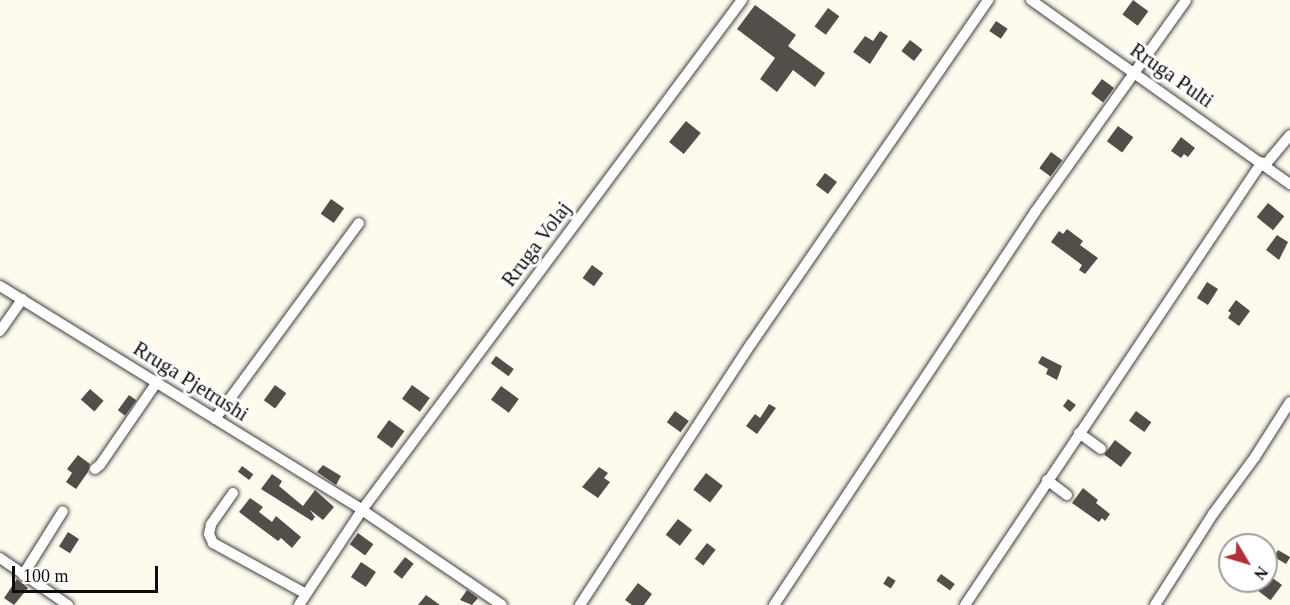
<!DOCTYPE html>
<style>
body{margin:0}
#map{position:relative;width:1290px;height:605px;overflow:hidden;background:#fefaee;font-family:"Times New Roman",serif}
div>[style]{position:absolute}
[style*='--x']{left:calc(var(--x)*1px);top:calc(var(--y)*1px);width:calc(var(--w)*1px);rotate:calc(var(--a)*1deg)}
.building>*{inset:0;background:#544e4a;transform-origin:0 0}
.roads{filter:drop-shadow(0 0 2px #404040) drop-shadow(0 0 2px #404040)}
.minor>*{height:10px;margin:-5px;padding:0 5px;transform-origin:5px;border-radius:5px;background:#fff}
span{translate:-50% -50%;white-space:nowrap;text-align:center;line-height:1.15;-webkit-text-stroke:6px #fff;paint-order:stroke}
.street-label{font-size:21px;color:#0d0d0d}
.north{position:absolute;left:1218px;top:533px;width:60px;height:60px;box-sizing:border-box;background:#fff;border:2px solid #9e9e9e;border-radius:50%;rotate:128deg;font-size:16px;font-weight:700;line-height:24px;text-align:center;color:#0d0d0d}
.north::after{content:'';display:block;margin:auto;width:21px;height:27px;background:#b13137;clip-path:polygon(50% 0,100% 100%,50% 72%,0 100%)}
.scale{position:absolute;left:12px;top:566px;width:146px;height:27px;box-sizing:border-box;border:3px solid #0d0d0d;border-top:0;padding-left:8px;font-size:18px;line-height:21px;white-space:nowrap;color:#0d0d0d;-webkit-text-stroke:4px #fff;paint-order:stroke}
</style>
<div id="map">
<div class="building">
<i style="left:1133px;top:0;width:19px;height:18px;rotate:36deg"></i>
<i style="clip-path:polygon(755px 5px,796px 35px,788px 46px,825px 73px,815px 87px,793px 70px,777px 92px,760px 79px,775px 58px,737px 29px)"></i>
<i style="left:828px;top:8px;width:14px;height:23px;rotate:36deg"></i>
<i style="left:996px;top:21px;width:14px;height:12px;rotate:34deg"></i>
<i style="clip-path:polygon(880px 31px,888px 36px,870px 64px,853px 52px,865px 36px,873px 41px)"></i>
<i style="left:910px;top:40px;width:16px;height:14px;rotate:38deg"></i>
<i style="left:1102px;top:79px;width:15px;height:18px;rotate:37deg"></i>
<i style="left:686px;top:121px;width:19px;height:27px;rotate:39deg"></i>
<i style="left:1118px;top:126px;width:19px;height:19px;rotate:36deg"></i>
<i style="clip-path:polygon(1181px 137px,1195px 148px,1188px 157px,1184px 154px,1181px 158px,1171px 151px)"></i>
<i style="left:1051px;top:152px;width:14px;height:20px;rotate:36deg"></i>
<i style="left:825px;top:173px;width:15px;height:15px;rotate:37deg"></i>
<i style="left:331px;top:199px;width:16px;height:18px;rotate:35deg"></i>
<i style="left:1268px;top:203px;width:21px;height:18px;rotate:39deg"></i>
<i style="clip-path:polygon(1067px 229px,1083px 241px,1080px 245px,1098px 258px,1085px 274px,1079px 270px,1082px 265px,1051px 242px,1059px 231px,1063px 234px)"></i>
<i style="clip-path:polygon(1277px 235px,1288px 242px,1279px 260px,1266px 250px)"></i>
<i style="left:592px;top:265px;width:14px;height:16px;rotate:36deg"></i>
<i style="left:1207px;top:282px;width:13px;height:19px;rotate:32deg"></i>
<i style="clip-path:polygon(1236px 300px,1250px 311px,1239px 326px,1228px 318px,1231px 313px,1228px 311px)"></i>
<i style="left:496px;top:356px;width:22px;height:9px;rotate:36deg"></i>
<i style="clip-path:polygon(1042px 356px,1062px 366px,1057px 380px,1046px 374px,1048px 369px,1038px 363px)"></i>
<i style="left:275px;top:385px;width:14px;height:19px;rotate:36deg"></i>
<i style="left:412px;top:385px;width:22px;height:17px;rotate:36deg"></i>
<i style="left:501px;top:386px;width:22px;height:17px;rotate:36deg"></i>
<i style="left:90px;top:389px;width:18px;height:14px;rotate:41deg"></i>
<i style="left:129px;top:395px;width:9px;height:19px;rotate:36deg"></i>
<i style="clip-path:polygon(1068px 399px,1076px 405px,1070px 412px,1063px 406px)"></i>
<i style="clip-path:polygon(769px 404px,776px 408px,757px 434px,746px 426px,755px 414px,760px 418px)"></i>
<i style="left:675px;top:411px;width:17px;height:14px;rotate:36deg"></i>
<i style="left:1136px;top:411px;width:19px;height:12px;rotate:36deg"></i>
<i style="left:389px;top:420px;width:19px;height:21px;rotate:36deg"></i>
<i style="left:1115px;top:440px;width:21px;height:18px;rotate:37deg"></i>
<i style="clip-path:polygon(78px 455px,90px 464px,88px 472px,76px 489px,66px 482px,72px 473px,67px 469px)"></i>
<i style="clip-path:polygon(323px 465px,341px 476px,336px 485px,317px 472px)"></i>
<i style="left:242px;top:466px;width:14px;height:7px;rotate:36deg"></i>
<i style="clip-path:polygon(599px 467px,608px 473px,604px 478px,610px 482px,598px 498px,582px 487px)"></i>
<i style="left:706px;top:473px;width:21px;height:21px;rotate:37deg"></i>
<i style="clip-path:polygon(272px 474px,282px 481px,279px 486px,303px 506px,315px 490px,334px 507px,323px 520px,310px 510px,315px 517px,312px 521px,261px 489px)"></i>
<i style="clip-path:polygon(1083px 488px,1098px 500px,1096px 503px,1110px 514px,1105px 521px,1102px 518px,1099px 522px,1072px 503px)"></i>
<i style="clip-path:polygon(250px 498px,263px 507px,259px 512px,272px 522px,276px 516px,301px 537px,292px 548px,281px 538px,278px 541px,239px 512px)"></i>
<i style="left:678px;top:519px;width:18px;height:20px;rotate:38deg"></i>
<i style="left:68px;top:532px;width:13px;height:17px;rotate:32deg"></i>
<i style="left:358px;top:533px;width:19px;height:14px;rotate:36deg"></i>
<i style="left:707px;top:543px;width:11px;height:20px;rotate:38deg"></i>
<i style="left:1278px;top:550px;width:14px;height:8px;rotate:30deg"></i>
<i style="left:405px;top:557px;width:11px;height:19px;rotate:38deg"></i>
<i style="left:361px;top:562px;width:18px;height:18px;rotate:34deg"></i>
<i style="left:941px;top:574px;width:17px;height:8px;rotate:36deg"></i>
<i style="left:888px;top:576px;width:9px;height:9px;rotate:32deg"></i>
<i style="left:1270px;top:576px;width:15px;height:19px;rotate:37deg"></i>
<i style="clip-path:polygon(17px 579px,28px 588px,14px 605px,4px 598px)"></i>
<i style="clip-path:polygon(638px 583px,652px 594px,644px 605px,632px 605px,625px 600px)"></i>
<i style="clip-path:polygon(467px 590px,478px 598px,472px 605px,460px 600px)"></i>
<i style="clip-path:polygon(426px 595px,440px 605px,418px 605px)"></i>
</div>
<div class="roads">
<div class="minor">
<i style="--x:1031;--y:0;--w:318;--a:35.4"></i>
<i style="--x:1265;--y:165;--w:39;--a:-50"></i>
<i style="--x:0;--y:286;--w:426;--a:31.7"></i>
<i style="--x:362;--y:510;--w:169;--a:34.2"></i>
<i style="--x:0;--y:331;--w:39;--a:-55"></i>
<i style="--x:215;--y:419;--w:243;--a:-53.7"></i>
<i style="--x:1079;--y:433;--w:27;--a:36"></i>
<i style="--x:95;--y:469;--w:6;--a:-39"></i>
<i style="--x:100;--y:465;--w:101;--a:-55.5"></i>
<i style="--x:1047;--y:480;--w:25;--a:37"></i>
<i style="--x:233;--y:493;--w:39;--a:125"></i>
<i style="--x:211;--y:525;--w:9;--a:103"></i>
<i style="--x:209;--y:534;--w:10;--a:66"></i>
<i style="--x:213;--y:543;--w:106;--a:28.7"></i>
<i style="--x:0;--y:558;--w:83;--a:34.7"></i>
<i style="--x:23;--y:575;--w:75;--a:-58"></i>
<i style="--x:299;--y:605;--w:114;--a:-56.4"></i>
<i style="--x:362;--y:510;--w:636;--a:-53.31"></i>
<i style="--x:580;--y:605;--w:312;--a:-56.8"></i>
<i style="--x:751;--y:344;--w:418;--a:-55.4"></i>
<i style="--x:774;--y:605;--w:472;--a:-56.4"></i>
<i style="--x:1035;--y:212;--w:260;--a:-54.5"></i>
<i style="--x:965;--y:605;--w:533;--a:-56.16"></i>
<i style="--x:1155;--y:605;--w:108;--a:-57.5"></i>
<i style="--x:1213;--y:514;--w:71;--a:-53.6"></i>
<i style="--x:1255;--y:457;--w:65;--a:-57.5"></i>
</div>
</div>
<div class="street-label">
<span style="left:1172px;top:75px;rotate:35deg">Rruga Pulti</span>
<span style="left:536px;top:244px;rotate:-53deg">Rruga Volaj</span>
<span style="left:191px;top:381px;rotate:32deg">Rruga Pjetrushi</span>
</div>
<div class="north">N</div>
<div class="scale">100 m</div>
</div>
